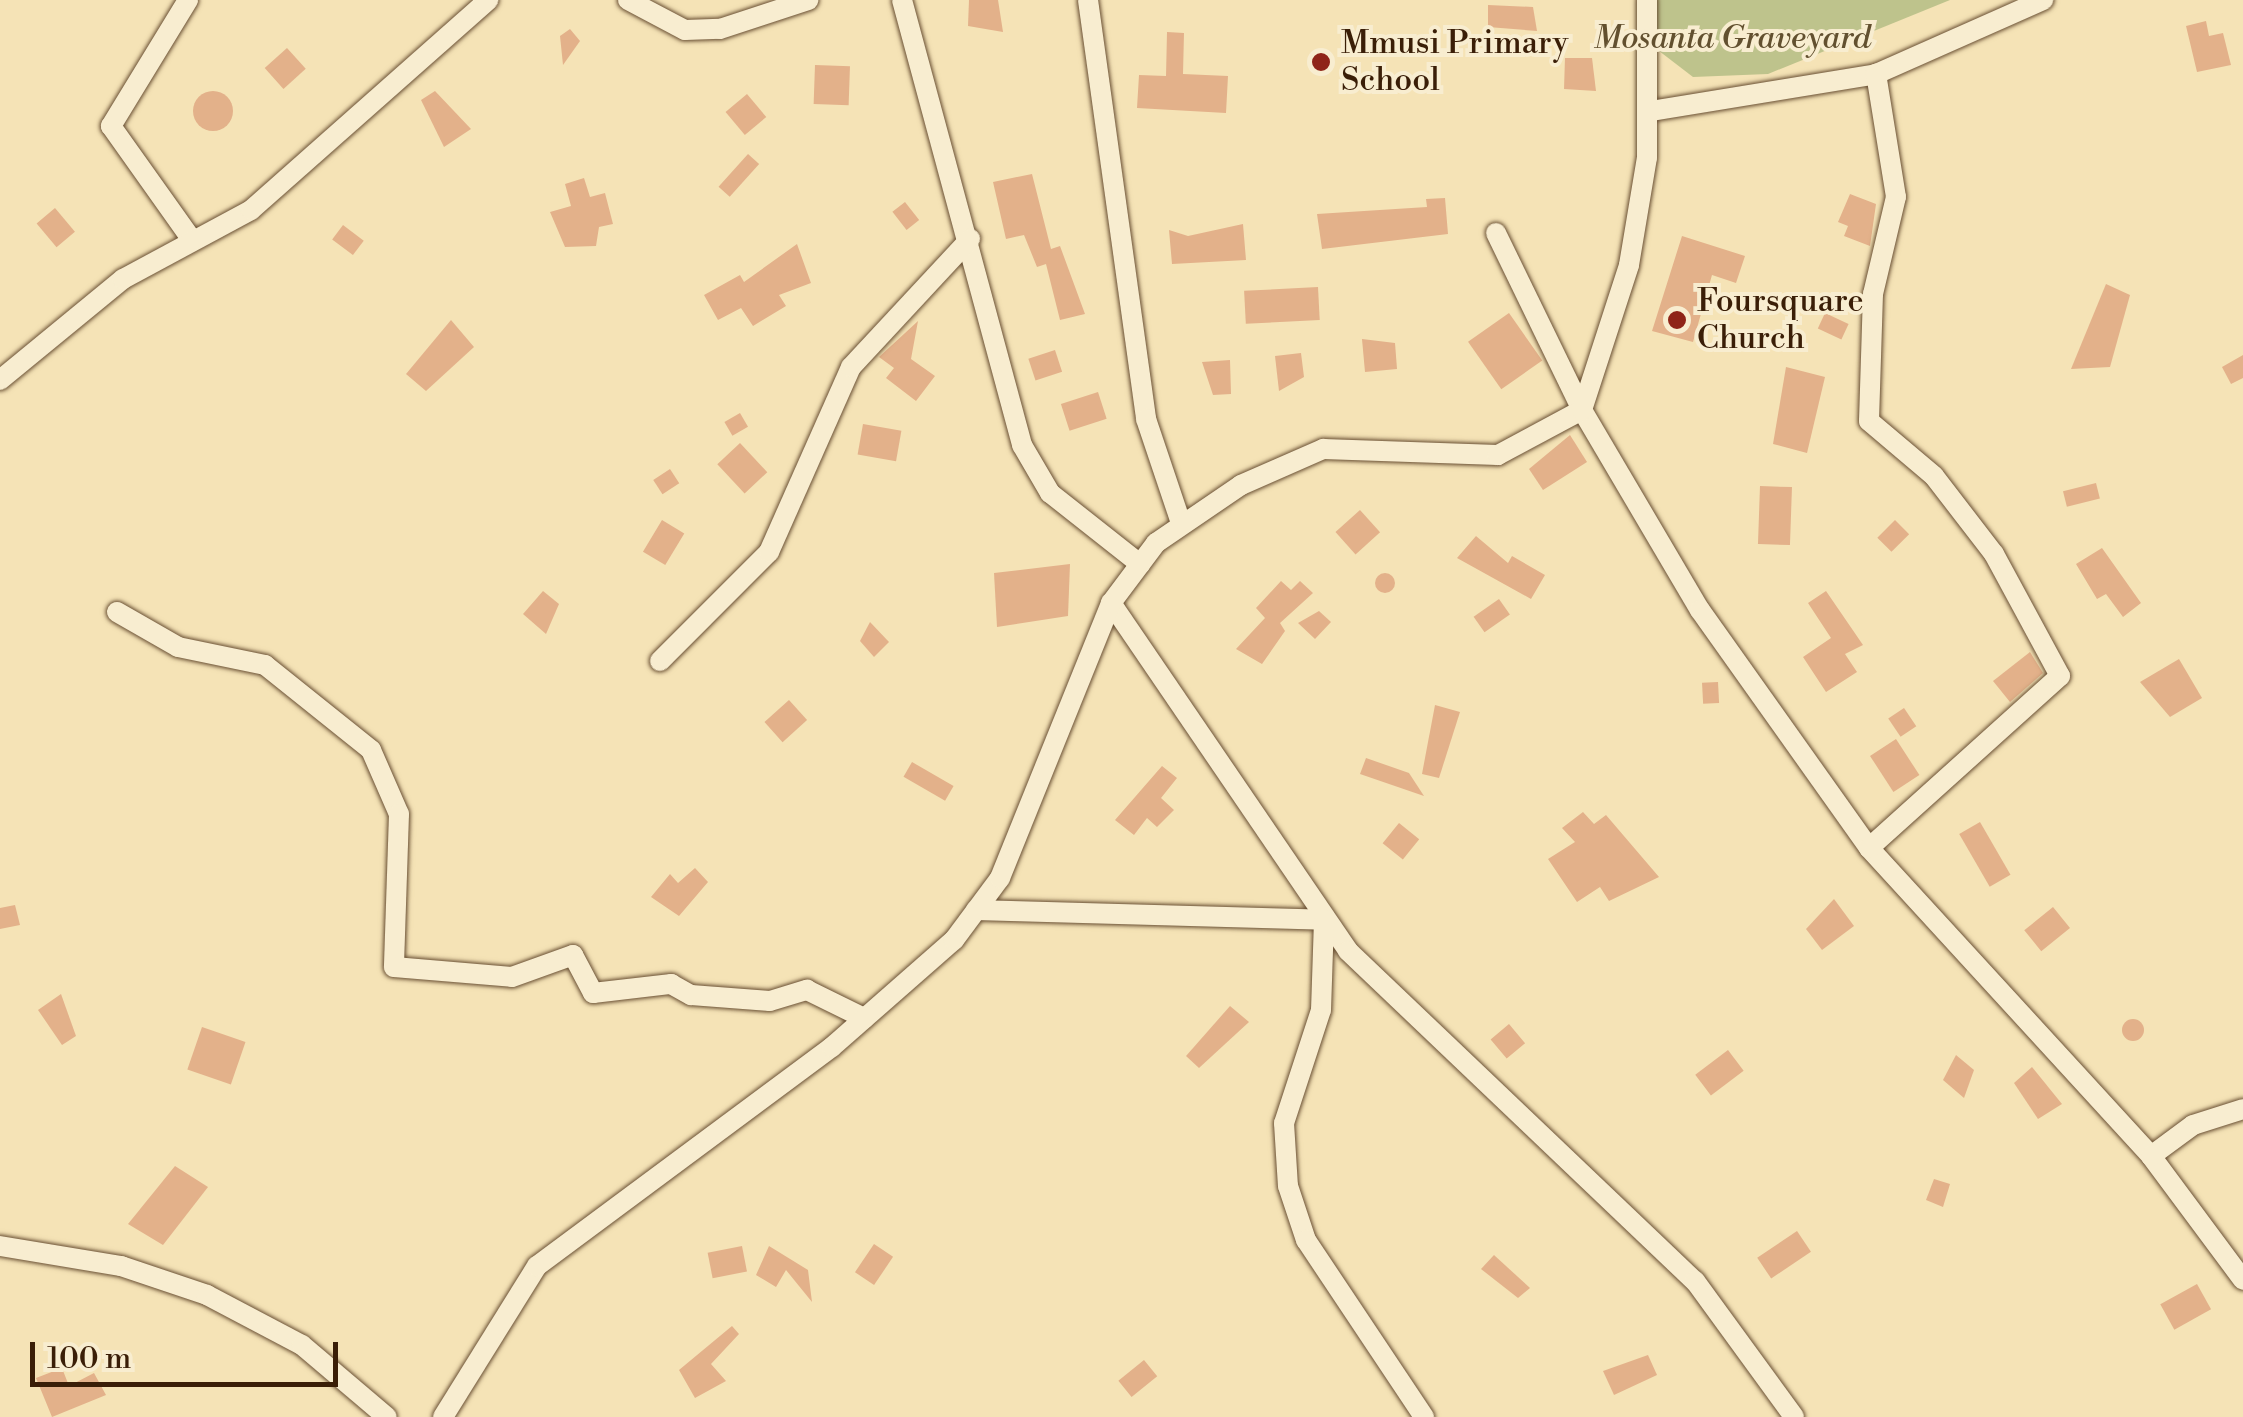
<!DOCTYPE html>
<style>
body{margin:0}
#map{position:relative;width:2243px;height:1417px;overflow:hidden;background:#f5e3b6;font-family:"Libre Bodoni",serif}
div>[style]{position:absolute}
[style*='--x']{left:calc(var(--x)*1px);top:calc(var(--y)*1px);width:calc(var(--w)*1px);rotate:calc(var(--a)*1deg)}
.green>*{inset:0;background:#bec38c}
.building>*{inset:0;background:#e3b18a;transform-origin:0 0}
.round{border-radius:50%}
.roads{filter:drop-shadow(0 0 2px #694f33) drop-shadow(0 0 2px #694f33)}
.minor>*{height:20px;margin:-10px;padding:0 10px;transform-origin:10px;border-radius:10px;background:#f8edd0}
.dots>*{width:28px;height:28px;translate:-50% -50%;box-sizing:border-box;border:5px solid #f8edd0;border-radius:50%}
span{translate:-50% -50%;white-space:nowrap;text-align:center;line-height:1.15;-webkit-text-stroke:8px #f8edd0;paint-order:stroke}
.park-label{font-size:32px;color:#62502f;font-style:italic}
.poi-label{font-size:32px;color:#3a1e07}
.left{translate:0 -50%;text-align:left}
.scale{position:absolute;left:30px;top:1342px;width:308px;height:45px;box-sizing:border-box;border:5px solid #3a1e07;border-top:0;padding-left:12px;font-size:30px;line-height:35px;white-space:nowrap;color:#3a1e07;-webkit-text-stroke:8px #f8edd0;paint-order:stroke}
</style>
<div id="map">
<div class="green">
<i style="clip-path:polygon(1645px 0,1950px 0,1768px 74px,1693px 77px,1650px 44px)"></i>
</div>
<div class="building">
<i style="clip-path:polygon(969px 0,998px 0,1003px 32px,968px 26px)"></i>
<i style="clip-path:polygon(1488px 5px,1533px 7px,1537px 31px,1488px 27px)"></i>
<i style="clip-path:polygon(2206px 21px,2209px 36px,2223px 33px,2231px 65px,2197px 72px,2186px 26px)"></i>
<i style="clip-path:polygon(570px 29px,580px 41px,563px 65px,560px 36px)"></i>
<i style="clip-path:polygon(1167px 32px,1184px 33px,1183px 74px,1228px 76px,1226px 113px,1137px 108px,1139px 75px,1166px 76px)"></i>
<i style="left:287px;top:48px;width:28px;height:30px;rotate:48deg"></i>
<i style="clip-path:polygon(1565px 58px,1592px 58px,1596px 91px,1564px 89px)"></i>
<i style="left:815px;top:65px;width:35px;height:39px;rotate:2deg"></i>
<i style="clip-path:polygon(435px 91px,471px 129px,444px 147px,421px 100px)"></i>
<i class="round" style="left:193px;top:91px;width:40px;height:40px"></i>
<i style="left:747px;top:94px;width:30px;height:28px;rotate:50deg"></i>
<i style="left:748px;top:154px;width:15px;height:44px;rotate:42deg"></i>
<i style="clip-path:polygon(1032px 174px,1051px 249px,1060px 246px,1085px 314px,1060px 320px,1046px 264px,1037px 267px,1024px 235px,1006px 239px,993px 182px)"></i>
<i style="clip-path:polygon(584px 178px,590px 197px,605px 193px,613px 224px,599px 227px,596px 246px,565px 247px,550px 212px,571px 206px,565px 184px)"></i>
<i style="clip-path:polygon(1850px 194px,1876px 204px,1870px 246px,1844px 236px,1848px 226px,1838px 222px)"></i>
<i style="clip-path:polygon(1445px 198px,1448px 234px,1322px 249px,1317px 214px,1427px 207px,1426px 199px)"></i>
<i style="left:905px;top:202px;width:23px;height:16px;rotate:52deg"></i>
<i style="left:55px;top:208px;width:31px;height:24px;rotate:50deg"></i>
<i style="clip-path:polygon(1243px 224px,1246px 260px,1172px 264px,1169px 230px,1188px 236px)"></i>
<i style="left:343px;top:225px;width:26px;height:18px;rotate:37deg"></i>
<i style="clip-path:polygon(1682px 236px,1745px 256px,1736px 283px,1712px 275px,1693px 342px,1652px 331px)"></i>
<i style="clip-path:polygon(797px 244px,811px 283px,779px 295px,786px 306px,753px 326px,741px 308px,718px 320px,704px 295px,740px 275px,744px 282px)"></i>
<i style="clip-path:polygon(2106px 284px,2130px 295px,2110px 367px,2071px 369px)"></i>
<i style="left:1318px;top:287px;width:33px;height:74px;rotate:87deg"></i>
<i style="left:1509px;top:313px;width:58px;height:50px;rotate:55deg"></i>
<i style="left:1825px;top:313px;width:26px;height:17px;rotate:25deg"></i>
<i style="clip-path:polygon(451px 320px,474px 347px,426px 391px,406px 374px)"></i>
<i style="clip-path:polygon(918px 321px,911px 359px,935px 376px,916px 401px,886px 378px,894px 368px,879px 357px)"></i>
<i style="clip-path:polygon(1362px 339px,1395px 343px,1397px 369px,1365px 372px)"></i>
<i style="left:1055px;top:350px;width:23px;height:28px;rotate:72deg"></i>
<i style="clip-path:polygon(1301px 353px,1304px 377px,1279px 391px,1275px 356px)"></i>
<i style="clip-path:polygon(2243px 355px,2243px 378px,2231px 384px,2222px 367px)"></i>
<i style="clip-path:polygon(1230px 360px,1231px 394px,1213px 395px,1202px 362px)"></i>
<i style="clip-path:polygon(1786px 367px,1825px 377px,1807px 453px,1773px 444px)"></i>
<i style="left:1098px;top:392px;width:28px;height:39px;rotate:72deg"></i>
<i style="left:740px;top:413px;width:16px;height:18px;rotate:60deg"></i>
<i style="left:863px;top:424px;width:39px;height:31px;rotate:10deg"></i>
<i style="clip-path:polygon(1570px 435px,1587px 462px,1543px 490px,1529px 469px)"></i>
<i style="left:740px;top:443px;width:40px;height:31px;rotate:47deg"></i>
<i style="left:670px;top:469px;width:17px;height:20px;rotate:57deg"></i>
<i style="left:2096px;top:483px;width:16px;height:34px;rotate:76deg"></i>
<i style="left:1760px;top:486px;width:32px;height:58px;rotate:2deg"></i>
<i style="left:1360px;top:510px;width:30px;height:33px;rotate:48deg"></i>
<i style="left:662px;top:520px;width:26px;height:37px;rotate:31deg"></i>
<i style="left:1895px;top:520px;width:20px;height:25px;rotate:45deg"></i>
<i style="clip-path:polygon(1476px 536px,1508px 563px,1512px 556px,1545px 575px,1531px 599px,1457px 558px)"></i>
<i style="clip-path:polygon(2102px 548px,2141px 603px,2123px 617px,2106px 594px,2097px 599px,2076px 564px)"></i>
<i style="clip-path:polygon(1070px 564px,1068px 616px,997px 627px,994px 573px)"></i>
<i class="round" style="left:1375px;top:573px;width:20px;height:20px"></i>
<i style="clip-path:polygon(1281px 581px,1291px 590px,1300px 581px,1313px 593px,1280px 623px,1285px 631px,1262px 664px,1236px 649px,1265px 618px,1256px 608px)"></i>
<i style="clip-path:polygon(543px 591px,559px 604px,546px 634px,523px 614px)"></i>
<i style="clip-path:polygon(1826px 591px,1863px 645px,1845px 654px,1857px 672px,1826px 692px,1803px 657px,1831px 638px,1808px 603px)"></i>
<i style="left:1499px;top:599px;width:19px;height:31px;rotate:55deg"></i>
<i style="clip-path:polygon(1319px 611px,1331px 622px,1315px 639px,1298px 623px)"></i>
<i style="clip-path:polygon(870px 622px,889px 642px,874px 657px,860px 641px)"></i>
<i style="clip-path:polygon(2030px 652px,2043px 673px,2010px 702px,1993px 681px)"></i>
<i style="clip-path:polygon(2179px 659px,2202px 698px,2170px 717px,2140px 682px)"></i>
<i style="left:1718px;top:682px;width:21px;height:16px;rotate:87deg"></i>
<i style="left:789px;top:700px;width:27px;height:33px;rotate:48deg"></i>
<i style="clip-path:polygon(1435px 705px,1460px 712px,1439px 778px,1422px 774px)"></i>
<i style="left:1904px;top:708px;width:22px;height:19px;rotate:56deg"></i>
<i style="left:1896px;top:739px;width:43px;height:31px;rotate:57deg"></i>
<i style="clip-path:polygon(1366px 758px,1409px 773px,1424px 796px,1360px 774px)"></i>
<i style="left:912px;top:762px;width:48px;height:17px;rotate:30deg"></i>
<i style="clip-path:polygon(1162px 766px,1177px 778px,1161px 798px,1174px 810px,1157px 827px,1147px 818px,1134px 835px,1115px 820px)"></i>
<i style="clip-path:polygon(1583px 812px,1594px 824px,1606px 815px,1659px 877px,1609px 901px,1600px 887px,1577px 902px,1548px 859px,1575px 842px,1562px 828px)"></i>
<i style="left:1980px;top:822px;width:61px;height:24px;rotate:60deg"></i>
<i style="left:1399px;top:823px;width:26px;height:26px;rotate:39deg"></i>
<i style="clip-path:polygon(695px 868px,708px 882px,679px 916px,651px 897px,670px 874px,678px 883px)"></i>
<i style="clip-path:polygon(1834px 899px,1854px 926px,1822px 950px,1806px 929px)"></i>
<i style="clip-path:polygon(15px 905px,20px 925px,0 929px,0 908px)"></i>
<i style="left:2053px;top:907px;width:27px;height:37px;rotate:51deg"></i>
<i style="clip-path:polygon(61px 994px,76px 1036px,62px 1045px,38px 1010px)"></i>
<i style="clip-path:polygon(1230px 1006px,1249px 1022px,1199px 1068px,1186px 1056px)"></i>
<i class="round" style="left:2122px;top:1019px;width:22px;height:22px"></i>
<i style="left:1509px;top:1024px;width:25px;height:24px;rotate:50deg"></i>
<i style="left:202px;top:1027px;width:46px;height:45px;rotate:19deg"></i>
<i style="left:1728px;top:1050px;width:26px;height:41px;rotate:53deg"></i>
<i style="clip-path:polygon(1956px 1055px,1974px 1070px,1964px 1098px,1943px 1080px)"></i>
<i style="clip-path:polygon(2032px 1067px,2062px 1104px,2038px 1119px,2014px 1083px)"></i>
<i style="clip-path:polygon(175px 1166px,208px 1187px,163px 1245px,128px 1224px)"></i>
<i style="clip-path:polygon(1934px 1179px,1950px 1184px,1943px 1207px,1926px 1200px)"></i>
<i style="left:1797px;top:1231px;width:25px;height:48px;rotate:56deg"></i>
<i style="left:874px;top:1244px;width:23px;height:34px;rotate:34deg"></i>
<i style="left:742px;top:1246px;width:26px;height:35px;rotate:79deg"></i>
<i style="clip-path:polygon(769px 1246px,808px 1270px,812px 1302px,786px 1270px,776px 1287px,756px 1275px)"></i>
<i style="clip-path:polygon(1494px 1255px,1530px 1288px,1518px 1298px,1481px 1269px)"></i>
<i style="left:2197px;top:1284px;width:29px;height:42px;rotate:61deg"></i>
<i style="clip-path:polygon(732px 1326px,739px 1334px,711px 1364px,726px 1381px,695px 1398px,679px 1370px)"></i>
<i style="clip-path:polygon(1648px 1355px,1657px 1375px,1614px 1395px,1603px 1371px)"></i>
<i style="left:1144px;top:1360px;width:21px;height:33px;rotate:51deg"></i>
<i style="clip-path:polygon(62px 1368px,69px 1386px,94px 1373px,106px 1395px,52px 1417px,36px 1378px)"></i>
</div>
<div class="roads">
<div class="minor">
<i style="--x:188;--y:0;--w:148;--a:121.4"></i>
<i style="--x:111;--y:126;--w:136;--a:54.6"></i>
<i style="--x:628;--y:0;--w:64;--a:27.8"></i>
<i style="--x:685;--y:30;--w:35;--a:-2"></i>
<i style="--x:720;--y:29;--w:93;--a:-18.2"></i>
<i style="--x:902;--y:0;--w:461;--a:74.9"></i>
<i style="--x:1022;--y:445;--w:56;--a:59.7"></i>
<i style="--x:1050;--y:493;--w:115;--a:38.3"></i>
<i style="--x:1088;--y:0;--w:423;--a:82.1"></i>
<i style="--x:1146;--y:419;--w:110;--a:71.4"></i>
<i style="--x:1651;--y:111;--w:228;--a:-9.3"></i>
<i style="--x:1876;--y:74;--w:183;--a:-23.9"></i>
<i style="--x:1496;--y:233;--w:197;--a:64.1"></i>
<i style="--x:1582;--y:410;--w:232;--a:59.5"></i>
<i style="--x:1700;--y:610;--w:292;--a:54.6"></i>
<i style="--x:1869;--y:848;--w:418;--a:47.5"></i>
<i style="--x:2151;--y:1156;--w:154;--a:53.4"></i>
<i style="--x:0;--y:380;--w:159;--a:-39.4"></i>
<i style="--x:123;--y:279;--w:145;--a:-28.3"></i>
<i style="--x:251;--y:210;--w:317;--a:-41.5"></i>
<i style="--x:1111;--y:603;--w:421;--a:55.7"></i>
<i style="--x:1348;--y:951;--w:479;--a:43.6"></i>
<i style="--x:1695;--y:1281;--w:168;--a:53.9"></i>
<i style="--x:117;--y:612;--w:70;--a:29.8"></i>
<i style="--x:178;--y:647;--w:89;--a:11.7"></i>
<i style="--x:265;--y:665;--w:136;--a:38.7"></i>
<i style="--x:371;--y:750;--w:70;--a:66.4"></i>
<i style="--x:399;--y:814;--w:153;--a:91.9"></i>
<i style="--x:394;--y:967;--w:118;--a:4.8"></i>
<i style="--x:512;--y:977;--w:65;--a:-19.8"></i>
<i style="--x:573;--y:955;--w:43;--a:62.2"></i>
<i style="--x:593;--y:993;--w:79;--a:-6.6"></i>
<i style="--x:671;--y:984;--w:23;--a:29"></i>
<i style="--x:691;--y:995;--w:79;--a:4.3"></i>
<i style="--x:770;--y:1001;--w:39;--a:-17"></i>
<i style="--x:807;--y:990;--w:64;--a:26.2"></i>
<i style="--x:660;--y:661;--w:154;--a:-45"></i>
<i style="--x:769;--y:552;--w:202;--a:-66.1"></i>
<i style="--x:851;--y:367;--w:175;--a:-47.1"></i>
<i style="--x:1869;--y:848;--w:257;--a:-42"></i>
<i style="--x:2060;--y:676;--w:139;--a:-118.4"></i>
<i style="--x:1994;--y:554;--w:98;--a:-127.6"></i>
<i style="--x:1934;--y:476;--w:85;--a:-139.8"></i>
<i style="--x:1869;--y:421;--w:127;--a:-88.2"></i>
<i style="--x:1873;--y:294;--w:100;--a:-76.7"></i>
<i style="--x:1896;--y:197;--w:125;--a:-99.2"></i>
<i style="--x:976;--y:910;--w:348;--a:1.6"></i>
<i style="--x:1324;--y:920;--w:90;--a:91.9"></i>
<i style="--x:1321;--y:1010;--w:119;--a:108.1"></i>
<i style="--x:1284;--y:1123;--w:63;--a:86.4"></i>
<i style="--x:1288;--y:1186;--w:57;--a:71.6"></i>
<i style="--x:1306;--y:1240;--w:213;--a:56.3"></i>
<i style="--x:2151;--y:1156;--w:52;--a:-36.4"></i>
<i style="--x:2193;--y:1125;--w:52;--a:-17.7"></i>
<i style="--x:0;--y:1246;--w:123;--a:9.4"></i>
<i style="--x:121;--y:1266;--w:91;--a:18.6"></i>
<i style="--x:207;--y:1295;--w:107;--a:27.8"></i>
<i style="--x:302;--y:1345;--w:111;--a:40.3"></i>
<i style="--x:443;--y:1417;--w:178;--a:-58.1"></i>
<i style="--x:537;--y:1266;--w:367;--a:-36.6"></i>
<i style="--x:832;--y:1047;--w:162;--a:-41.3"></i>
<i style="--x:954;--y:940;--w:77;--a:-53.4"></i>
<i style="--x:1000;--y:878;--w:297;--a:-68"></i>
<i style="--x:1111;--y:603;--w:75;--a:-53.1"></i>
<i style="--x:1156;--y:543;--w:103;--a:-34.3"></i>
<i style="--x:1241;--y:485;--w:90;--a:-23.7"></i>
<i style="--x:1323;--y:449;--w:175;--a:2"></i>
<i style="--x:1498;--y:455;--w:95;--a:-28.2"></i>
<i style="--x:1582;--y:410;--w:152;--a:-72"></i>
<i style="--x:1629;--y:265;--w:109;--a:-80.5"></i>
<i style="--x:1647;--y:158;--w:158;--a:-90"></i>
</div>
</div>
<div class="dots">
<i style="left:1321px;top:62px;background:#8f2418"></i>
<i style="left:1677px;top:320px;background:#8f2418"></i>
</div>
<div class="park-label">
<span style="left:1732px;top:38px">Mosanta Graveyard</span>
</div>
<div class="poi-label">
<span class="left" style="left:1341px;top:62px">Mmusi Primary<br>School</span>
<span class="left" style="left:1697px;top:320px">Foursquare<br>Church</span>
</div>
<div class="scale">100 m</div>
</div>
